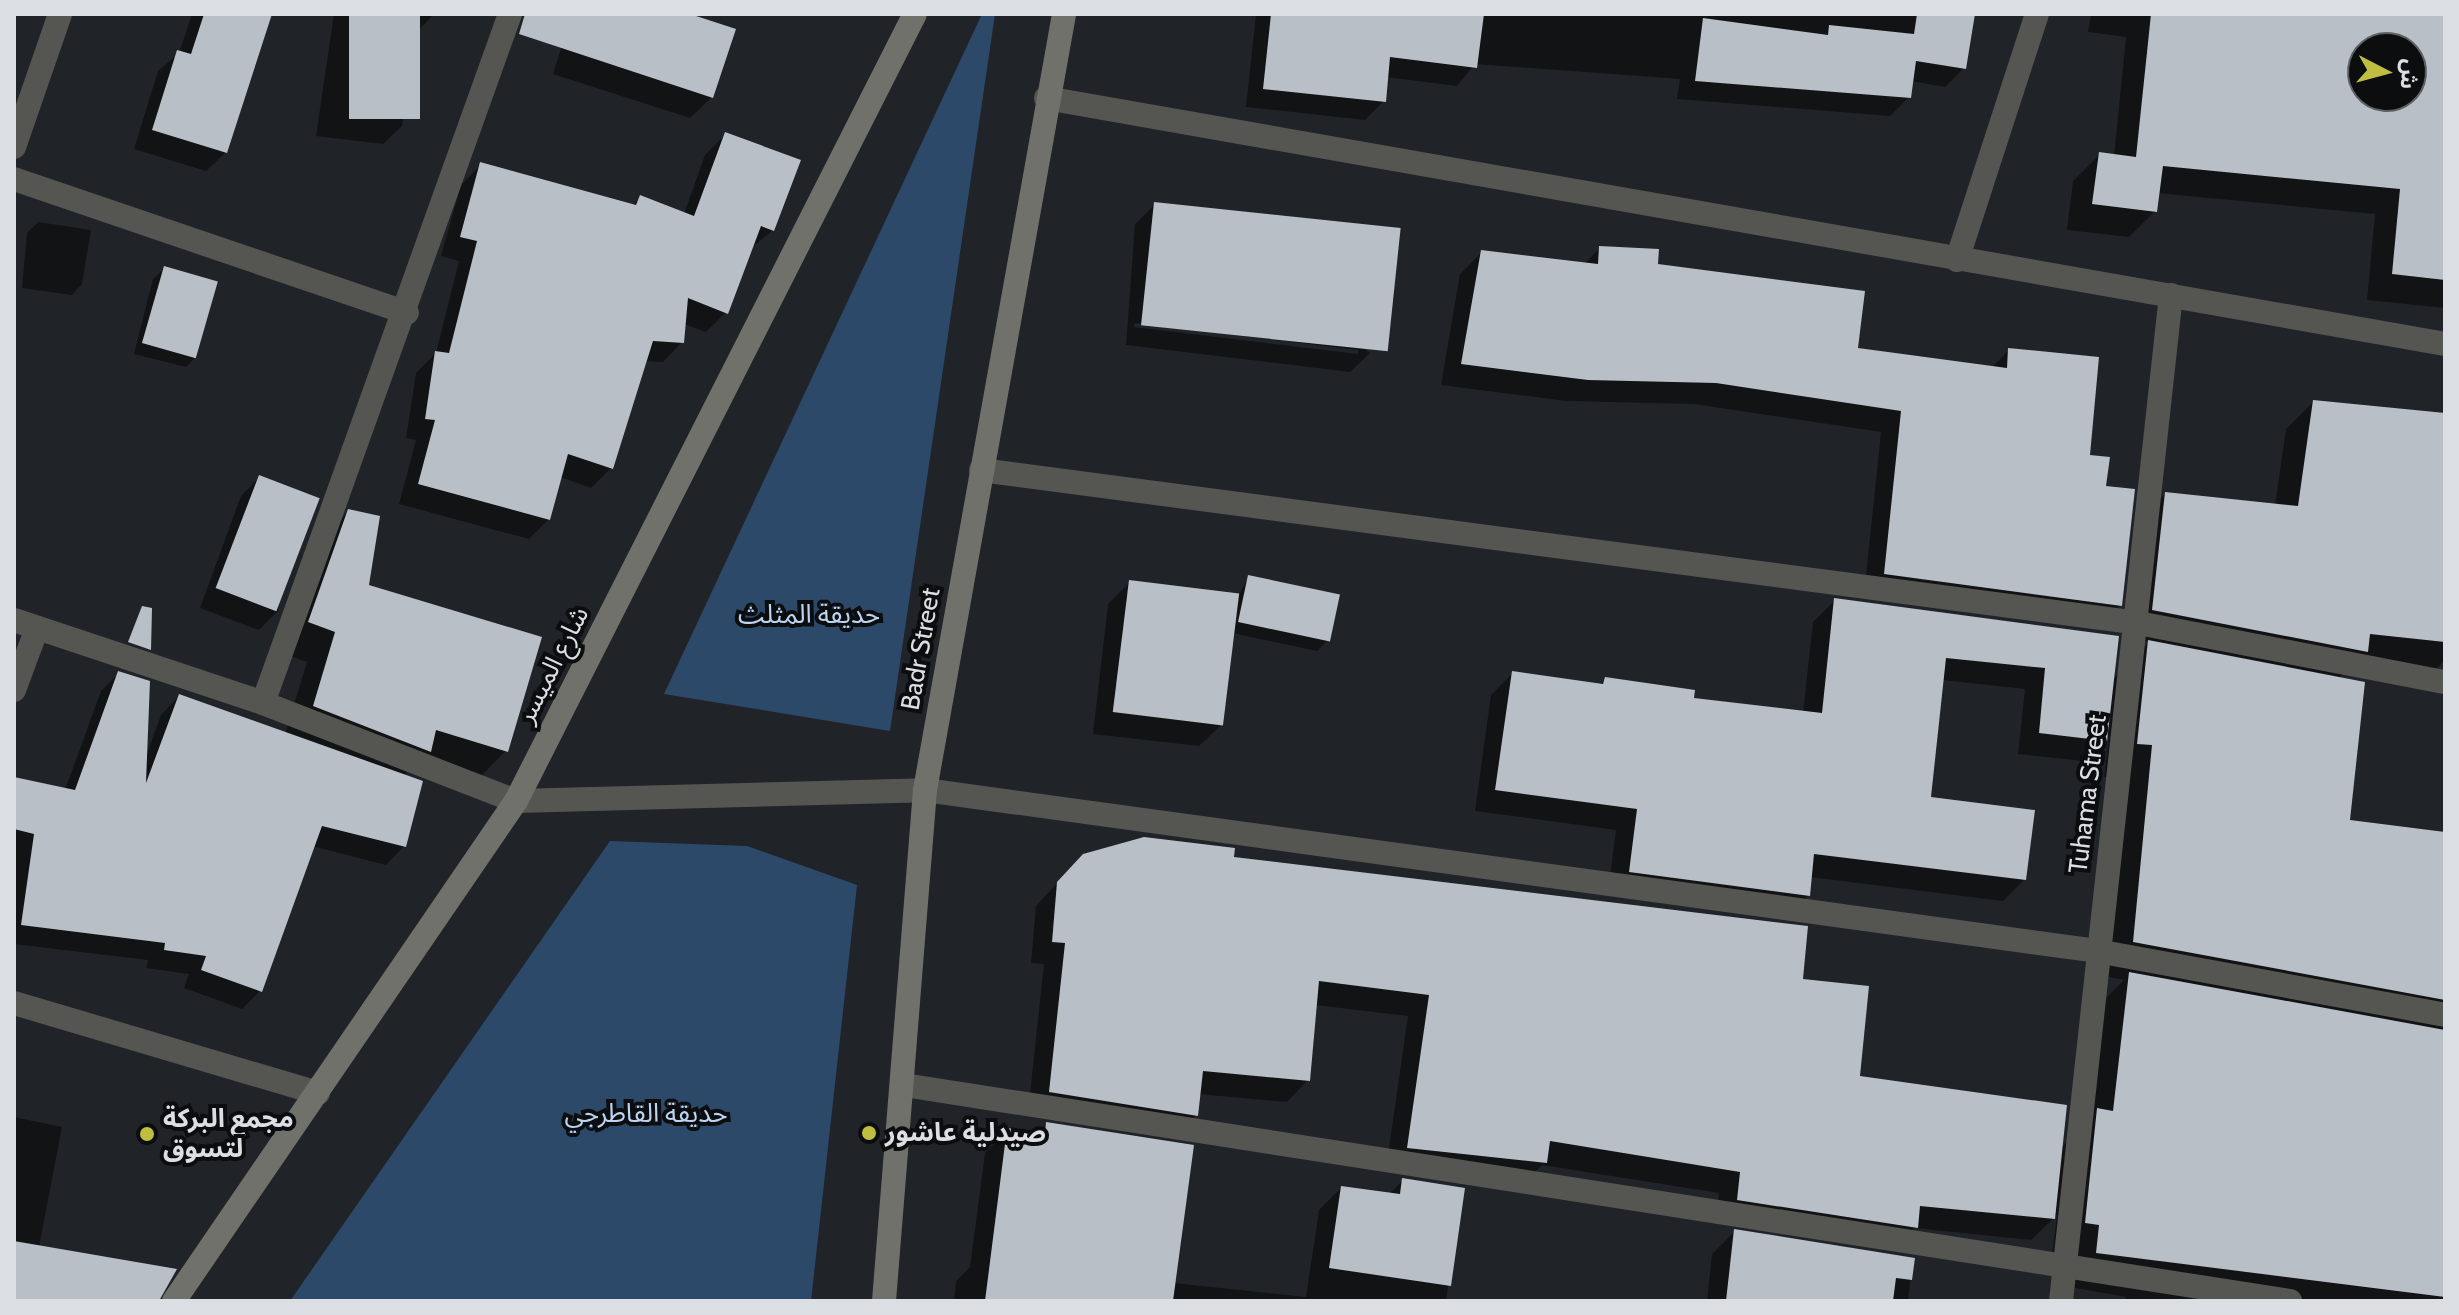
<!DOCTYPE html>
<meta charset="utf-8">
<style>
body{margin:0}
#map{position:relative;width:2459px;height:1315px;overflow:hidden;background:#202429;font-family:Cabin,"Noto Sans Arabic",sans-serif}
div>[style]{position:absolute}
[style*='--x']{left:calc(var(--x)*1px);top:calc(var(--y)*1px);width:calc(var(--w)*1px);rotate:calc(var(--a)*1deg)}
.green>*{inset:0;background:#2d4969}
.shadow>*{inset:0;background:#0007}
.building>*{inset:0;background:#b9bfc7;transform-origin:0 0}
.street>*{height:24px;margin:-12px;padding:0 12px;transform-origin:12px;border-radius:12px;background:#555652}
.secondary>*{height:24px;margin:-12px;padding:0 12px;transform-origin:12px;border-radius:12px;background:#71716c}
.dots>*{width:22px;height:22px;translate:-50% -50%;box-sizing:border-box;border:4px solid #0b0d0f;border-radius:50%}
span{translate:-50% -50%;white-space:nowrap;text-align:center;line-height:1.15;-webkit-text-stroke:8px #0b0d0f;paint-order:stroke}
.park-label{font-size:26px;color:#bcd4f2}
.street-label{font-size:26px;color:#dbdee2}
.poi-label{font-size:26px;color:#dbdee2;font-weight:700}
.left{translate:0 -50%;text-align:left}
.frame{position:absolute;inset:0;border:16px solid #dbdee2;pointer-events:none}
.north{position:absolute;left:2347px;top:32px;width:80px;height:80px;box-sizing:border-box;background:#0b0d0f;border:2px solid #5e6163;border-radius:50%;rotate:96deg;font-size:22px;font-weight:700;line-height:32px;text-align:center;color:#dbdee2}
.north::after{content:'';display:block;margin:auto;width:28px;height:36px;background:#bfbe41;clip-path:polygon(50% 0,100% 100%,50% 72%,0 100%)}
</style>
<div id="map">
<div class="green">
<i style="clip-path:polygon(982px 14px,995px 14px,890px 731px,664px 694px)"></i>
<i style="clip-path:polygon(610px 841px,747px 846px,857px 885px,811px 1301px,290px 1301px)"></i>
</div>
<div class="shadow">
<i style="clip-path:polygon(192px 14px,270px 14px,226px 152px,206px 171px,134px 149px,158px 71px,179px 53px)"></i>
<i style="clip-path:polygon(334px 14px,434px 14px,415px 34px,402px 126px,383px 144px,316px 136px)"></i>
<i style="clip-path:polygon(572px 14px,684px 14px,712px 97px,690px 118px,553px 74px)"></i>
<i style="clip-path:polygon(1256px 14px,1973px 14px,1964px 68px,1945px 87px,1911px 81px,1909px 97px,1890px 116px,1677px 99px,1680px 79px,1475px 64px,1457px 86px,1386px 77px,1384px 101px,1365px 120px,1246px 107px)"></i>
<i style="clip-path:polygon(evenodd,2091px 14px,2445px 14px,2445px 308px,2367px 300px,2375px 214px,2157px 193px,2155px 211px,2129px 237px,2067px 230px,2073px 181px,2099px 155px,2114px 156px,2126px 37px,2088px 32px,2091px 14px,2363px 48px,2411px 48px,2411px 96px,2363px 96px,2363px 48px)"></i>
<i style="clip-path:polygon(725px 135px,773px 230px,750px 249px,726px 312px,706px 332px,684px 324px,682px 342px,663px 362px,645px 361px,611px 468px,591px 488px,560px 477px,549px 519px,529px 539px,399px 504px,416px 440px,406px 438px,416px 373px,436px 353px,459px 261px,441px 256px,461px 185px,481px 165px,632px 206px,640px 198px,684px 214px,705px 155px)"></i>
<i style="clip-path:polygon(evenodd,1155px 204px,1370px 353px,1350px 372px,1126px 345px,1135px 224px,1155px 204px,1135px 323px,1358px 350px,1358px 354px,1134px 327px,1135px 323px)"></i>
<i style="clip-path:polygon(38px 222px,91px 230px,82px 284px,72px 295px,22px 288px,27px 233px)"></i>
<i style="clip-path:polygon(1600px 248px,1855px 349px,1991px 368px,2009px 350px,2104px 488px,2120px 605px,2099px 626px,1864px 595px,1881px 432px,1694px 404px,1566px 401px,1441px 385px,1460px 274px,1482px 252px,1583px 265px)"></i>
<i style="clip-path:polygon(164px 269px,197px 356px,186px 367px,134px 354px,153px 279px)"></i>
<i style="clip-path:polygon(2313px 402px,2445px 415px,2445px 660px,2434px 671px,2354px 663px,2338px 679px,2348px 822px,2445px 834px,2445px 1301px,2123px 1301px,2127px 1297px,2064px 1286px,2052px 1256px,2057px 1215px,2031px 1240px,1914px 1228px,1894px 1248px,1716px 1221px,1719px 1193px,1542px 1165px,1524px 1183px,1386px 1169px,1408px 1016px,1315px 1005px,1308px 1080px,1287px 1102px,1198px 1094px,1196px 1115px,1174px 1136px,1028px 1113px,1044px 964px,1031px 963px,1036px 906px,1062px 878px,1232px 859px,1801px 981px,1858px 1077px,2061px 1148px,2082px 1126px,2096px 1008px,2124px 980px,2100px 975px,2119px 778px,2104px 777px,2109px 736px,2084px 761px,2018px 754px,2025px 689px,1942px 680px,1929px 799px,2024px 880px,2003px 901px,1810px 877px,1808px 896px,1787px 917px,1608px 893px,1616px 830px,1475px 811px,1491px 695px,1513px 673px,1598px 686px,1605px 679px,1692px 700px,1803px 713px,1813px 622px,1835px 600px,2112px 680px,2149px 642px,2125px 638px,2138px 522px,2165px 494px,2275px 506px,2286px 429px)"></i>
<i style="clip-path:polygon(260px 477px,278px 611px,259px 630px,200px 608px,241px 496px)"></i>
<i style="clip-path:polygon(349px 511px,366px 587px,506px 751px,477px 780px,417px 763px,403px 776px,404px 846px,386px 865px,312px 846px,260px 991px,242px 1009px,184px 988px,189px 974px,146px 968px,148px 960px,14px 944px,14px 779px,65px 790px,101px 691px,119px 673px,146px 756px,161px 715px,179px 696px,285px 734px,307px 662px,280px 652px,319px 541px)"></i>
<i style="clip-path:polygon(1249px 577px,1328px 640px,1317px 651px,1232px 633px,1221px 725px,1199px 746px,1093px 734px,1108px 604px,1130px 582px,1238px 596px)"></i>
<i style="clip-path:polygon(14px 1117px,62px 1127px,39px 1247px,128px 1301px,14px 1301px)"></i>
<i style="clip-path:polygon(1046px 1124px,1174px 1283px,1306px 1297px,1319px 1210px,1341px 1188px,1388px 1195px,1403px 1180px,1462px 1189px,1446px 1301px,954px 1301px,956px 1281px,970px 1267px,985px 1153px,1008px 1130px,1037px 1134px)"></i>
<i style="clip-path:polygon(1734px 1232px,1913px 1259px,1908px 1301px,1707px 1301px,1712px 1254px)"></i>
</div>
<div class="building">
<i style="clip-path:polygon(204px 14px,272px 14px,227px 153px,152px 130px,177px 50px,191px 54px)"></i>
<i style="left:349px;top:14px;width:71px;height:105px"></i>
<i style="clip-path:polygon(525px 14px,690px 14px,736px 29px,713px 98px,519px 34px)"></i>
<i style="clip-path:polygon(1271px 14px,1484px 14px,1477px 68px,1390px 57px,1386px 102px,1263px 89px)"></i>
<i style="clip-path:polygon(1917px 14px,1975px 14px,1966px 69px,1916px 61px,1911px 98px,1695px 81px,1703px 18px,1828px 35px,1829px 25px,1914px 34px)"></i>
<i style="clip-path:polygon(evenodd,2151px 14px,2445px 14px,2445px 280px,2392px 274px,2400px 189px,2163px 166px,2157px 212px,2092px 204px,2099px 152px,2136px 157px,2151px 14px,2363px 48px,2411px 48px,2411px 96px,2363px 96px,2363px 48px)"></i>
<i style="clip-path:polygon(725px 132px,801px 160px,774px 231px,761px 226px,728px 314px,688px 298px,684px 343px,653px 341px,613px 469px,568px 454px,550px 520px,418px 484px,435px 420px,425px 419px,435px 351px,449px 353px,477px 241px,460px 237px,480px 162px,636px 205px,640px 195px,694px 216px)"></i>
<i style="left:1154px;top:202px;width:248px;height:124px;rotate:6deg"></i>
<i style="clip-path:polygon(1599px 246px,1659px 249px,1658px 264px,1865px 291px,1858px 348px,2007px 368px,2008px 348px,2099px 357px,2090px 455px,2110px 457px,2106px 486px,2135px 489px,2122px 606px,1884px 574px,1901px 411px,1716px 383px,1588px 380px,1461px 364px,1481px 250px,1598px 264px)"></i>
<i style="left:164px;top:266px;width:56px;height:80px;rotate:16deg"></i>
<i style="clip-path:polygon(2313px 400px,2445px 413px,2445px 642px,2370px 634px,2368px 652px,2152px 610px,2165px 492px,2298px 506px)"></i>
<i style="left:259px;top:475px;width:65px;height:121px;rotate:21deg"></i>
<i style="clip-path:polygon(348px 509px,380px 516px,369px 585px,542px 637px,508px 752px,436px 730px,431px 752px,313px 706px,335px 632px,308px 622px)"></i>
<i style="left:1248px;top:575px;width:94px;height:48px;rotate:12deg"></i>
<i style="left:1129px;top:580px;width:111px;height:133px;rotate:7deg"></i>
<i style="clip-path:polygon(1834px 598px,2119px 636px,2107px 741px,2039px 733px,2045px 668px,1946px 658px,1931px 797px,2035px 810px,2026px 880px,1814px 854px,1810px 896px,1629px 872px,1637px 809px,1495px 790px,1512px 671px,1603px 684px,1605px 677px,1695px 690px,1694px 698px,1822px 713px)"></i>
<i style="clip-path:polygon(142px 606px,152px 608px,151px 650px,128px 642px)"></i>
<i style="clip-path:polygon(2148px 640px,2365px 682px,2350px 820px,2445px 832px,2445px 1000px,2133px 942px,2152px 745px,2137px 744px)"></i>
<i style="clip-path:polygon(118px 671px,150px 681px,146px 783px,179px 694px,423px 781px,406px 847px,322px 826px,262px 992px,201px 970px,206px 956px,164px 950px,165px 943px,21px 925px,34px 834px,14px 829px,14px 777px,75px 790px)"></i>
<i style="clip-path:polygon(1144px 837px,1235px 848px,1234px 857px,1808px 926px,1803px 979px,1869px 986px,1860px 1076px,2067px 1105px,2055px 1219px,1920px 1206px,1918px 1228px,1737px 1200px,1740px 1172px,1550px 1141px,1547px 1163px,1407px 1148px,1429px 995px,1319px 981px,1310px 1081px,1203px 1071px,1198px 1116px,1049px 1092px,1065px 943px,1052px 942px,1057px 882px,1083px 854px)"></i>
<i style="clip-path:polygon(2129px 972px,2445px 1030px,2445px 1297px,2096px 1253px,2099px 1225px,2085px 1223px,2097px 1108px,2113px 1111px)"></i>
<i style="clip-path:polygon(1046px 1122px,1194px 1145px,1173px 1301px,985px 1301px,1007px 1128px,1045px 1133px)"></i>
<i style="clip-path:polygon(1402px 1178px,1465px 1188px,1451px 1286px,1329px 1268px,1341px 1186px,1400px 1194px)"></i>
<i style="clip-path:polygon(1734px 1229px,1915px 1258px,1912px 1280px,1896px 1278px,1893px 1301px,1726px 1301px)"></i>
<i style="clip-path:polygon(14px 1241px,177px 1269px,159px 1301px,14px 1301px)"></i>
</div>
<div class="street">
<i style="--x:1046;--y:98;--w:1420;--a:9.97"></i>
<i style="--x:14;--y:147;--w:141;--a:-70.9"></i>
<i style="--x:14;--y:179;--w:415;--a:18.8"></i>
<i style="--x:1957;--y:260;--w:259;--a:-72"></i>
<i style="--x:981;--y:470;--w:1167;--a:7.53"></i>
<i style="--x:2138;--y:623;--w:313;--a:10.9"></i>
<i style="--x:14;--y:620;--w:262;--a:18.4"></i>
<i style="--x:263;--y:703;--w:271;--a:21.2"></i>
<i style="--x:516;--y:801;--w:409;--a:-1.5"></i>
<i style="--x:925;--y:790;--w:1183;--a:7.82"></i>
<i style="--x:2097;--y:951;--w:354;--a:10.4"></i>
<i style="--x:14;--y:690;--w:66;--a:-69.6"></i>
<i style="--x:263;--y:703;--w:732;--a:-70.28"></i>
<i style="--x:14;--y:1003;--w:317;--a:16.5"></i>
<i style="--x:904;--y:1085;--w:1403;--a:8.86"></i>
<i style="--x:2061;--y:1301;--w:1012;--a:-83.76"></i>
</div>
<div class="secondary">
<i style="--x:174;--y:1301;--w:606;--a:-55.63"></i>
<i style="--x:516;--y:801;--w:882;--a:-63.12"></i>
<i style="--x:884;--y:1301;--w:513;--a:-85.41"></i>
<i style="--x:925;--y:790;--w:788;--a:-79.84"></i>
</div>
<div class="dots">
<i style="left:869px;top:1133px;background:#bfbe41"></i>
<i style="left:147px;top:1134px;background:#bfbe41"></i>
</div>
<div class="park-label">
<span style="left:809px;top:615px">حديقة المثلث</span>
<span style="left:646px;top:1114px">حديقة القاطرجي</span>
</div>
<div class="street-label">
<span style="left:921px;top:649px;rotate:-80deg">Badr Street</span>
<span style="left:553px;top:665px;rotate:-63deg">شارع الميسر</span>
<span style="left:2088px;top:794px;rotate:-83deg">Tuhama Street</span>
</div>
<div class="poi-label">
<span class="left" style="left:163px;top:1134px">مجمع البركة<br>لتسوق</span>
<span class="left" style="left:885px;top:1133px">صيدلية عاشور</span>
</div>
<div class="frame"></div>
<div class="north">ش</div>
</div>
